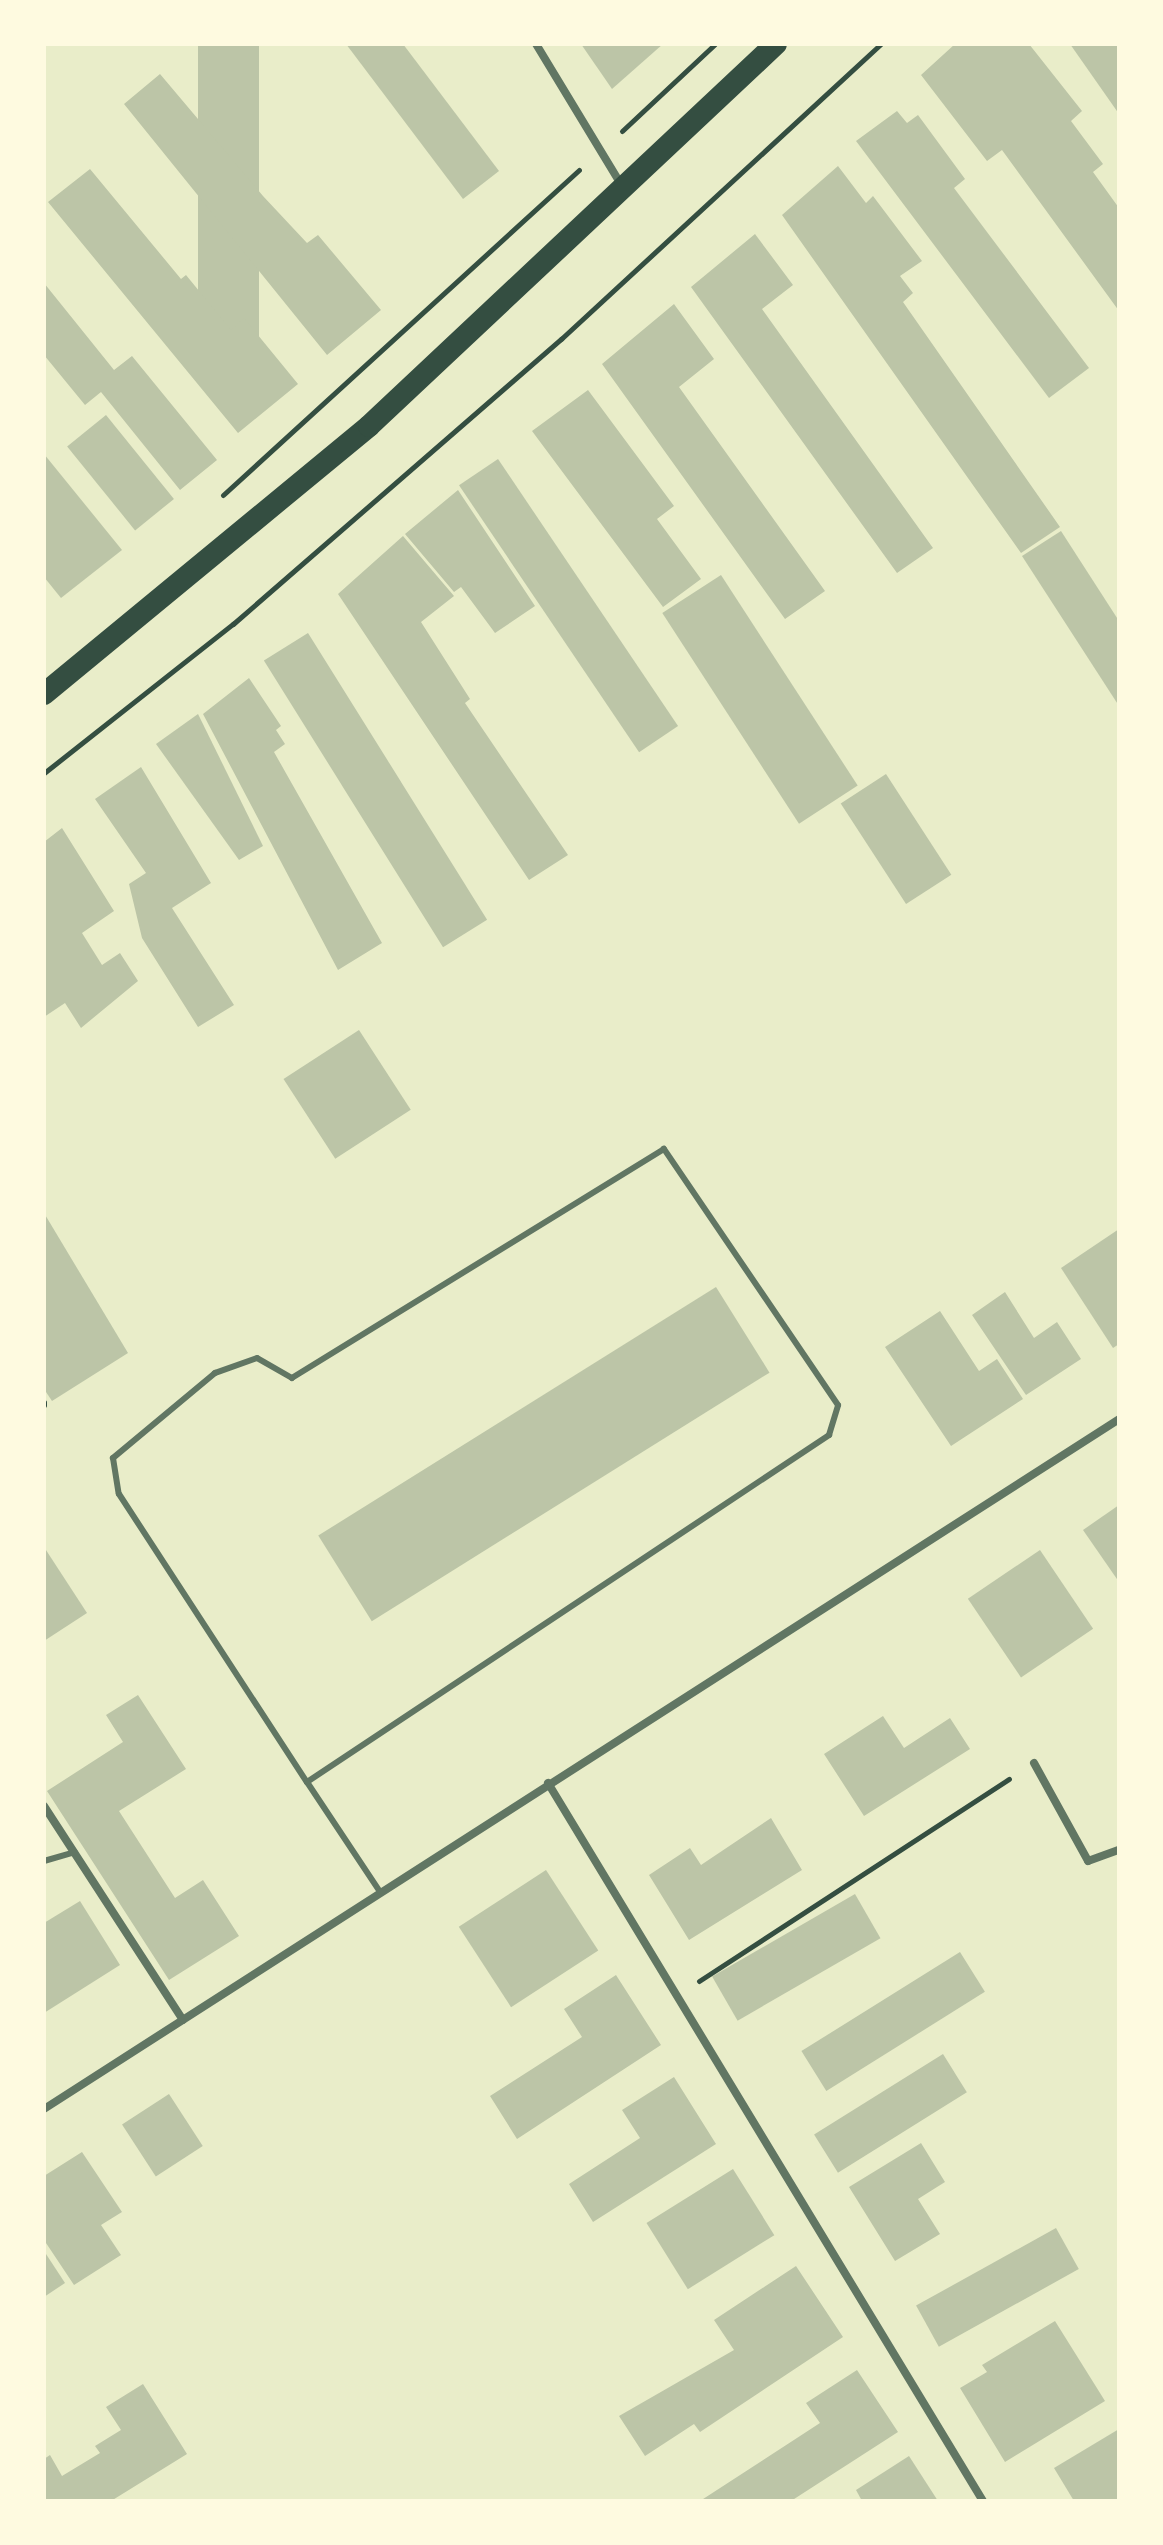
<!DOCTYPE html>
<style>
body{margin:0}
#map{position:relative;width:1163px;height:2545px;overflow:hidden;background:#e9edc9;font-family:"Roboto Condensed",sans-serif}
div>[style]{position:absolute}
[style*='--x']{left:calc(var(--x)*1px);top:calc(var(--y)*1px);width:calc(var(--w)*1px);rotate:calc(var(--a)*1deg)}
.building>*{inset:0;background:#bcc5a7;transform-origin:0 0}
.path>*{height:5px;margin:-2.5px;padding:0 2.5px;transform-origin:2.5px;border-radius:2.5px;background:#344e41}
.service>*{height:6px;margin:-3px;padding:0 3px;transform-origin:3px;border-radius:3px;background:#617663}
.minor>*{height:8px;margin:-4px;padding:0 4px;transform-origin:4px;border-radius:4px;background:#617663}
.trunk>*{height:22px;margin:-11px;padding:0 11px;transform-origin:11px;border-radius:11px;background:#344e41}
span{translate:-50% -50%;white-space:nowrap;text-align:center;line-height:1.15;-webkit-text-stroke:7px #fefae0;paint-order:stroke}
.frame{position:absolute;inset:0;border:46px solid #fefae0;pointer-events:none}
</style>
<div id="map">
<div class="building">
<i style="left:198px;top:44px;width:61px;height:316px"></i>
<i style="clip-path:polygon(346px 44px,403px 44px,499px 171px,463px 199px)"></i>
<i style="clip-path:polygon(581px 44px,663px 44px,612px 89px)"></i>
<i style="clip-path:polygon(955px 44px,1029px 44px,1082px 111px,1071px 121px,1103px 164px,1093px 172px,1119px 208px,1119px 311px,1002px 150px,987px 161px,921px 75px)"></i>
<i style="clip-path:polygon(1070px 44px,1119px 44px,1119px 114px)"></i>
<i style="clip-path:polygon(160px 74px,263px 196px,307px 243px,318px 235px,381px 310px,327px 355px,124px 104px)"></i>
<i style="clip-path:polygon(897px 111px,907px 123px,918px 115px,965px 179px,954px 188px,1089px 368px,1049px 398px,856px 141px)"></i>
<i style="clip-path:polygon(838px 166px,866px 203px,873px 196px,922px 261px,900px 276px,913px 293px,903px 302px,1060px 527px,1021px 553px,782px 215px)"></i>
<i style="clip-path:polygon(90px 169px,181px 279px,186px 275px,231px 330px,244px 318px,298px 384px,238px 433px,48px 202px)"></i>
<i style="clip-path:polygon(755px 234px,793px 285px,762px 309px,933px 548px,897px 573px,691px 287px)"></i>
<i style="clip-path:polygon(44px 283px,114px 370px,132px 356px,217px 460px,180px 490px,101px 392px,85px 405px,44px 355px)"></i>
<i style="clip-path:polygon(674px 304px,714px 359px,679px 387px,825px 591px,785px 619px,602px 364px)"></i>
<i style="clip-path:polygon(588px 390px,674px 506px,657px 519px,701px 579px,663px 607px,532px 431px)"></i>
<i style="left:106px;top:415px;width:108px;height:50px;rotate:51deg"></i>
<i style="clip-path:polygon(44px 454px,122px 550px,61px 598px,44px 577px)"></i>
<i style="left:498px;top:459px;width:322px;height:47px;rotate:56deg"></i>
<i style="clip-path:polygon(458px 490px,535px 606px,495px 633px,461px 587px,454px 592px,405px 534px)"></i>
<i style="clip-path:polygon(1061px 531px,1119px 621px,1119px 706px,1022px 556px)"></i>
<i style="clip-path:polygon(403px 536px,454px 596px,421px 622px,470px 699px,465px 703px,568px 855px,529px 880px,338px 594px)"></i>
<i style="left:721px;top:575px;width:251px;height:70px;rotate:57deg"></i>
<i style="left:308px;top:633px;width:338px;height:52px;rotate:58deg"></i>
<i style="clip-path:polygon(249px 678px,281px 726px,276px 730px,285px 744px,274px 752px,382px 943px,338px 970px,203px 714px)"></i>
<i style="clip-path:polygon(198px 714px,263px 846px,239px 860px,156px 744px)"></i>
<i style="clip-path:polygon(141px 767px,211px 883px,172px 908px,234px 1005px,198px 1027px,142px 938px,129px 884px,146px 873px,95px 799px)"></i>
<i style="left:886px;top:774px;width:120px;height:54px;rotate:57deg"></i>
<i style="clip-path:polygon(62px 828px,114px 911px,82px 933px,102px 965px,120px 953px,138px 981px,81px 1028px,65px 1003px,44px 1017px,44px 842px)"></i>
<i style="left:359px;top:1030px;width:95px;height:90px;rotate:57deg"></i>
<i style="clip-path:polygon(44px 1213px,128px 1353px,52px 1401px,44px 1389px)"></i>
<i style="clip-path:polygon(1119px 1229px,1119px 1344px,1113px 1348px,1061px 1268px)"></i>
<i style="left:716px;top:1287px;width:101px;height:469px;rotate:58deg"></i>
<i style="clip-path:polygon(1005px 1292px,1034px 1338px,1057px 1322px,1081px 1359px,1026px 1395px,972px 1315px)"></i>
<i style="clip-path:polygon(940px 1311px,979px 1371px,997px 1359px,1023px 1399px,951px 1446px,885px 1347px)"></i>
<i style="clip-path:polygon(1119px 1505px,1119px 1582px,1083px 1530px)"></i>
<i style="clip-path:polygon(44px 1547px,87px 1613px,44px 1641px)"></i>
<i style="left:1040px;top:1550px;width:95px;height:87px;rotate:56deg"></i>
<i style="clip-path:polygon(138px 1695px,186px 1769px,119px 1811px,175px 1898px,203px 1880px,239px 1936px,169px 1980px,47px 1791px,123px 1742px,106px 1715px)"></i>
<i style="clip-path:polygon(883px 1716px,904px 1748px,950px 1718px,970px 1749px,864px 1816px,824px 1754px)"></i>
<i style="clip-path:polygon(771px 1818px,802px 1870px,689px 1940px,649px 1875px,690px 1848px,701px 1865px)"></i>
<i style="left:546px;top:1870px;width:96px;height:104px;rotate:57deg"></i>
<i style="left:855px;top:1894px;width:51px;height:165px;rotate:60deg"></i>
<i style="clip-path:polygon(80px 1901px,120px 1965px,44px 2013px,44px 1923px)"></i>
<i style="left:960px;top:1952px;width:47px;height:187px;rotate:58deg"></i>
<i style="clip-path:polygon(616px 1975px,661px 2045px,517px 2139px,490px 2096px,582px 2037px,564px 2009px)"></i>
<i style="left:943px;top:2054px;width:45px;height:152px;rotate:58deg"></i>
<i style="clip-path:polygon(674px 2077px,716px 2144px,593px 2222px,569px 2184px,640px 2138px,622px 2110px)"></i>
<i style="left:169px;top:2094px;width:62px;height:56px;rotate:57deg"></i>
<i style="clip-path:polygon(921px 2143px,945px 2182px,918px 2199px,940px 2234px,895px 2261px,849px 2187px)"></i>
<i style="clip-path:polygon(82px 2152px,122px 2212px,101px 2225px,121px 2255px,74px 2285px,44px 2240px,44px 2176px)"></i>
<i style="left:733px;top:2169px;width:78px;height:102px;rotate:58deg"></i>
<i style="left:1056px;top:2228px;width:47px;height:160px;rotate:61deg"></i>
<i style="clip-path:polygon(44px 2251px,65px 2283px,44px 2297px)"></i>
<i style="clip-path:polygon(796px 2266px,843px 2337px,700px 2432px,694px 2424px,645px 2456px,619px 2416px,734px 2350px,714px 2320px)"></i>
<i style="clip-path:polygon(1055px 2321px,1105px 2401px,1005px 2462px,960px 2388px,987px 2372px,982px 2365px)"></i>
<i style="clip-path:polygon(857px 2370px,898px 2432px,791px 2501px,700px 2501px,820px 2423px,806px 2403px)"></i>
<i style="clip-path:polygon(143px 2384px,187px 2454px,111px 2501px,44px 2501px,44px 2459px,50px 2455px,62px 2476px,100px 2453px,95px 2446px,121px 2430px,106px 2407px)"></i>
<i style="clip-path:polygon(1119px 2429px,1119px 2501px,1074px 2501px,1054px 2468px)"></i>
<i style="clip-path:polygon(909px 2456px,938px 2501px,862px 2501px,856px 2490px)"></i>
</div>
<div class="path">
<i style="--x:622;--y:131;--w:127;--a:-43.1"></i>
<i style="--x:223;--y:495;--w:482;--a:-42.4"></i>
<i style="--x:44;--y:773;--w:241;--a:-38.3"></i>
<i style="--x:233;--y:624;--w:435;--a:-41"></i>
<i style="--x:561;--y:339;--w:435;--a:-42.7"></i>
<i style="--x:44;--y:1402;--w:3;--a:90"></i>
<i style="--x:699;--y:1981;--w:370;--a:-33.1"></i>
</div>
<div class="service">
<i style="--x:307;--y:1782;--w:627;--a:-33.61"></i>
<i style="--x:829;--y:1435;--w:31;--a:-73"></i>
<i style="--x:838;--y:1405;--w:310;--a:-124.2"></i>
<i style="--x:664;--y:1149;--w:437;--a:148.4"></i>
<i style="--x:292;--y:1378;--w:40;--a:-150.3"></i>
<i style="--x:257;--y:1358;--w:45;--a:160.3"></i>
<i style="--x:215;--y:1373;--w:133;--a:140.2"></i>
<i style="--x:113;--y:1458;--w:36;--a:81"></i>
<i style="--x:119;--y:1494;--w:344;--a:56.9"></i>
<i style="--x:307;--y:1782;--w:132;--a:56.4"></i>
<i style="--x:44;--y:1861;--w:32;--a:-16"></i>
</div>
<div class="minor">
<i style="--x:536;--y:44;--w:166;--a:58.8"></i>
<i style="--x:1034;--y:1763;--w:112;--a:61.1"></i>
<i style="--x:1088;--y:1861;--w:33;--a:-20"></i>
<i style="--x:548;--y:1783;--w:839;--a:58.79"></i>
<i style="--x:44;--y:1806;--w:255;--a:57"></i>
<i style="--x:44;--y:2109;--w:1277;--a:-32.69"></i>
</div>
<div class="trunk">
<i style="--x:44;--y:694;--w:421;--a:-39.5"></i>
<i style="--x:369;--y:426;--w:558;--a:-43.19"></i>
</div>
<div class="frame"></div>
</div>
